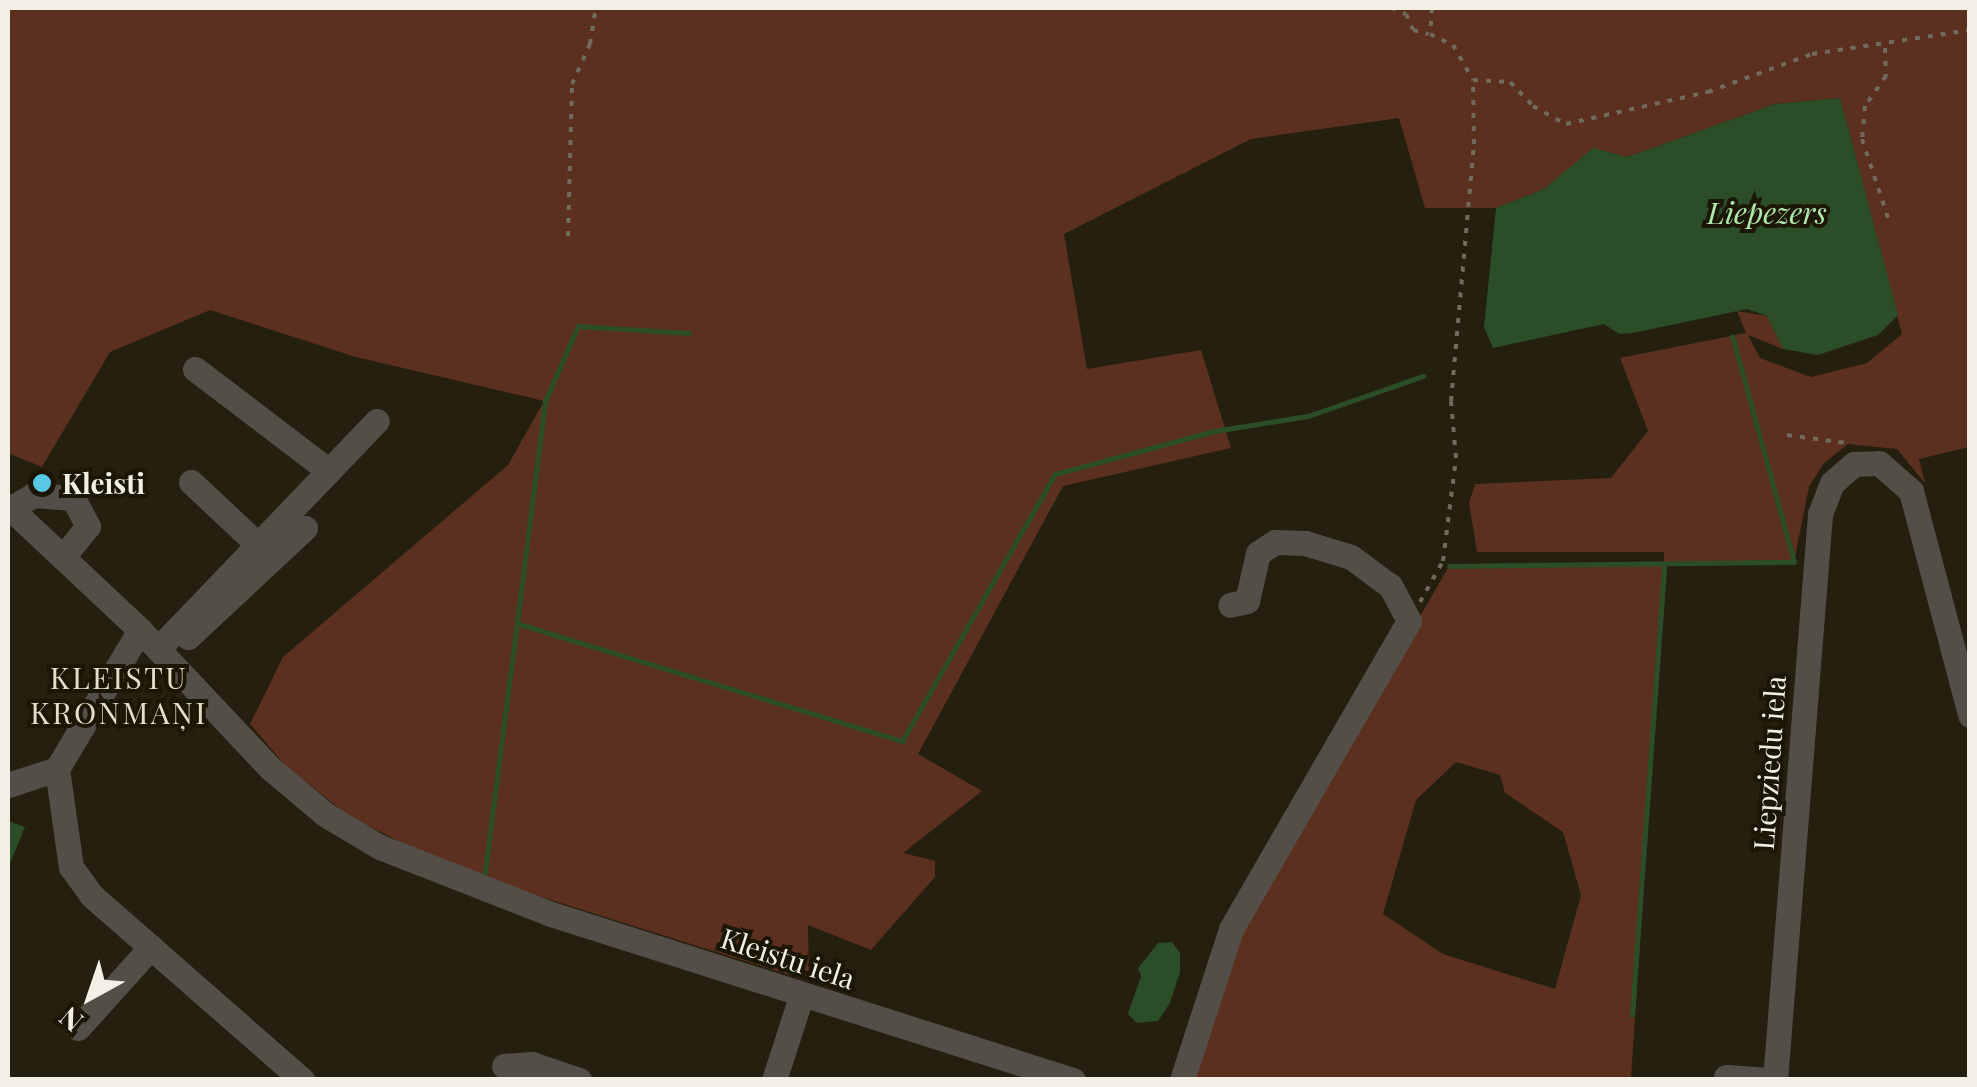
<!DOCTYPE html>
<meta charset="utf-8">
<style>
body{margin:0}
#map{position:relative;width:1977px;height:1087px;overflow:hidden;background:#241f0f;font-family:"Playfair Display",serif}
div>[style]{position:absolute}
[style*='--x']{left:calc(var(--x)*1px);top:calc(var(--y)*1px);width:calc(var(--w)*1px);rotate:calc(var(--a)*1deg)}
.green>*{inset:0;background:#5c301e}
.water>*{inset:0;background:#2b4d28}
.stream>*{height:5px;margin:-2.5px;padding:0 2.5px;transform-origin:2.5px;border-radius:2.5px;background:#2b4d28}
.path>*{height:4px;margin-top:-2px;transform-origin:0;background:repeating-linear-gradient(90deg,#706b5d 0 5px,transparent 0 13px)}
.minor>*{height:25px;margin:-12.5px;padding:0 12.5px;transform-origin:12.5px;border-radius:12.5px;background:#544e48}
.dots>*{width:28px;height:28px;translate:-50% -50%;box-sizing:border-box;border:5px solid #1b1606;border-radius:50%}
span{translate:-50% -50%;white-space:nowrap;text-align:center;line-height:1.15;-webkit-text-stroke:8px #1b1606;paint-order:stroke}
.poi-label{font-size:28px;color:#f2efe4;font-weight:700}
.left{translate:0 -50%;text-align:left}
.street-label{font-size:28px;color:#f2efe4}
.water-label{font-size:30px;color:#b1e9ab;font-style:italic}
.neighbourhood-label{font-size:30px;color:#e4ddc8;letter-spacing:2.5px}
.frame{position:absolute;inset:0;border:10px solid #f2efe4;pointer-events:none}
.north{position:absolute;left:40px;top:947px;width:100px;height:100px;-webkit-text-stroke:8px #1b1606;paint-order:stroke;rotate:220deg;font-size:28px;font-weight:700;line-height:40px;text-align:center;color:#f2efe4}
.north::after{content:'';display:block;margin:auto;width:35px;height:45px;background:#f2efe4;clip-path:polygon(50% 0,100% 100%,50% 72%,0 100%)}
</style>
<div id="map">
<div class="green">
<i style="clip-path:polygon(evenodd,8px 8px,1969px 8px,1969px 447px,1919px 459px,1925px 483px,1897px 449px,1848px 444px,1824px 463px,1809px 487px,1794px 562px,1664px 564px,1631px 1079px,1191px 1079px,1239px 931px,1449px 566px,1664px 563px,1664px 552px,1477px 552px,1469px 503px,1475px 484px,1611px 478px,1648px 431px,1620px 358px,1746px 333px,1737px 311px,1767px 316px,1779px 334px,1783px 349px,1748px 335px,1760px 358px,1811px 377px,1867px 363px,1902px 334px,1840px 98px,1775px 104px,1627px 157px,1593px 149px,1544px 189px,1496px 208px,1425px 208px,1399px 118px,1251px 139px,1064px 234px,1087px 369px,1201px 350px,1231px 448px,1063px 486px,918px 754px,982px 791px,903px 853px,935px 861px,935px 877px,871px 950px,808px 925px,809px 981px,484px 879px,426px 855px,349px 816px,285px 765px,250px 724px,283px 657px,508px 465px,544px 401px,356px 357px,210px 310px,110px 352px,42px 467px,8px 453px,8px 8px,1456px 762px,1500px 775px,1505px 793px,1563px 832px,1581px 895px,1555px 989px,1443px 954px,1383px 914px,1416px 800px,1456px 762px)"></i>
</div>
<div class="water">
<i style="clip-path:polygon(1840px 98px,1898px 315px,1878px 335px,1818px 355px,1783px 349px,1767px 316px,1747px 309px,1633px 333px,1619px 334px,1604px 324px,1493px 348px,1484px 327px,1496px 208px,1544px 189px,1593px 148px,1627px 157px,1775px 104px)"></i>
<i style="clip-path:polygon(8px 821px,25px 827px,8px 868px)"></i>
<i style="clip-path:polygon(1172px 942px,1180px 953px,1180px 972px,1170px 1003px,1158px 1021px,1137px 1023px,1128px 1014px,1141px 976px,1138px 968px,1158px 943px)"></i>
</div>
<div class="stream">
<i style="--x:1449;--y:566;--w:345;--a:-0.7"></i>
<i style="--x:1794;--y:562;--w:234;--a:-105.3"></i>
<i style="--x:519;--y:624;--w:400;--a:17"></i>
<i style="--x:902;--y:741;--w:308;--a:-60.2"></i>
<i style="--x:1055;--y:474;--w:165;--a:-15.1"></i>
<i style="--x:1214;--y:431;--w:95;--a:-9.1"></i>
<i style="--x:1308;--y:416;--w:122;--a:-19.2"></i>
<i style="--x:484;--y:879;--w:482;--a:-82.7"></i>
<i style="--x:545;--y:401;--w:82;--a:-66.3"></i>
<i style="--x:578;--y:326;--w:111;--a:3.6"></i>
<i style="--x:1632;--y:1015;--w:452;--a:-85.9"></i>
</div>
<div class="path">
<i style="--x:1391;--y:8;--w:16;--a:22"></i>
<i style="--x:1406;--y:14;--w:17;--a:66"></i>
<i style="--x:1413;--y:30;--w:16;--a:15"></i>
<i style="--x:1432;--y:8;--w:26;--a:94"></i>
<i style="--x:1430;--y:34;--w:25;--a:26"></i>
<i style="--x:1453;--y:45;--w:40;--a:60.3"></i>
<i style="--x:1473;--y:80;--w:37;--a:3"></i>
<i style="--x:1510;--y:82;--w:33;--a:46"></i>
<i style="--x:1533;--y:106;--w:38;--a:29"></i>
<i style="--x:1566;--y:124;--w:146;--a:-12.7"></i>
<i style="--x:1708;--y:92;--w:111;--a:-20.1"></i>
<i style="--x:1812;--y:54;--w:160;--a:-8.6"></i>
<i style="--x:1885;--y:48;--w:28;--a:88"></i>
<i style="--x:1886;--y:76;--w:37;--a:125"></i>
<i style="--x:1865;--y:106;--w:33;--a:95"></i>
<i style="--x:1862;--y:139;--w:83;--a:71.8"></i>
<i style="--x:568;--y:236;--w:152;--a:-88.5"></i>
<i style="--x:572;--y:84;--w:44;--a:-65.8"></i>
<i style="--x:590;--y:44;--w:36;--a:-81"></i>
<i style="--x:1787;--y:435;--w:60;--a:7.7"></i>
<i style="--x:1420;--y:602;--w:47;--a:-60.7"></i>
<i style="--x:1443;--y:561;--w:104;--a:-82.8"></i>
<i style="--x:1456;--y:458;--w:57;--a:-95"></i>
<i style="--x:1451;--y:401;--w:258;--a:-84.9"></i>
<i style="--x:1474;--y:144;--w:64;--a:-90.9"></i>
</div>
<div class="minor">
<i style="--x:195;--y:369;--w:168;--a:37.3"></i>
<i style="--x:191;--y:482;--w:92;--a:43.2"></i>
<i style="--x:8;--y:506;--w:181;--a:43.2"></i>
<i style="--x:140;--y:630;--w:190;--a:46.7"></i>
<i style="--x:270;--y:768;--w:73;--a:40"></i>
<i style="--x:326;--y:815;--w:63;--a:30.7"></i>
<i style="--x:380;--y:847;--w:180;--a:21.4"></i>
<i style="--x:548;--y:913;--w:551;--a:17.65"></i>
<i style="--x:10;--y:509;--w:27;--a:-31"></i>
<i style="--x:33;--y:495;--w:40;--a:4.3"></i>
<i style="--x:73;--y:498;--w:32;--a:62"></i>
<i style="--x:88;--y:526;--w:40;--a:129"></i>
<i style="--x:188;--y:637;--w:160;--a:-43"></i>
<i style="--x:158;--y:649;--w:316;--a:-46.2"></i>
<i style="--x:57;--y:769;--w:99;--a:81.9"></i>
<i style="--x:71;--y:867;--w:34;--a:54"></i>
<i style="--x:91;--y:895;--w:281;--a:41.2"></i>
<i style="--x:8;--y:785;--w:52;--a:-18.1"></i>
<i style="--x:57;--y:769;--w:162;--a:-59.2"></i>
<i style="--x:78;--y:1028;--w:109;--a:-48"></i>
<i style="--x:504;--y:1066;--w:28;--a:-4"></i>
<i style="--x:532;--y:1064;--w:50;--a:18.8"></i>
<i style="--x:1726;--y:1077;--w:42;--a:4.1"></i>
<i style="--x:774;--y:1080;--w:90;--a:-72"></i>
<i style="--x:1182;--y:1080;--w:159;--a:-72"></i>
<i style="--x:1231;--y:929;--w:356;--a:-60"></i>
<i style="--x:1409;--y:621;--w:40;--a:-118"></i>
<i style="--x:1390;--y:586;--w:49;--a:-143.4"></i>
<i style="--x:1351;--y:557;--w:48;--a:-163.1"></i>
<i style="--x:1305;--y:543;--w:30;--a:-178"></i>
<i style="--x:1275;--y:542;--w:20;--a:147"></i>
<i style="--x:1258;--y:553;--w:49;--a:102.9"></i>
<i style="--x:1247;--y:601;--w:17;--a:167"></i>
<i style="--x:1775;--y:1080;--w:568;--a:-85.45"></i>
<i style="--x:1820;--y:514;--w:33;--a:-69"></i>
<i style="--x:1832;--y:483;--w:29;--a:-41"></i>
<i style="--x:1854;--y:464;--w:25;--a:-2"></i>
<i style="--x:1879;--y:463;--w:43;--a:41.2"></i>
<i style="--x:1911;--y:491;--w:232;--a:75.2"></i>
</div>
<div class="dots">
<i style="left:42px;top:483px;background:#59c8e4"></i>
</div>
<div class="poi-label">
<span class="left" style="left:62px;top:483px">Kleisti</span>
</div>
<div class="street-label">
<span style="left:1769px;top:763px;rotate:-86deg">Liepziedu iela</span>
<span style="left:788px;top:958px;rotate:18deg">Kleistu iela</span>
</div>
<div class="water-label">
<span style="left:1767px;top:212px">Liepezers</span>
</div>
<div class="neighbourhood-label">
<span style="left:119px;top:694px">KLEISTU<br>KRONMAŅI</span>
</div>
<div class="frame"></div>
<div class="north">N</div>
</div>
